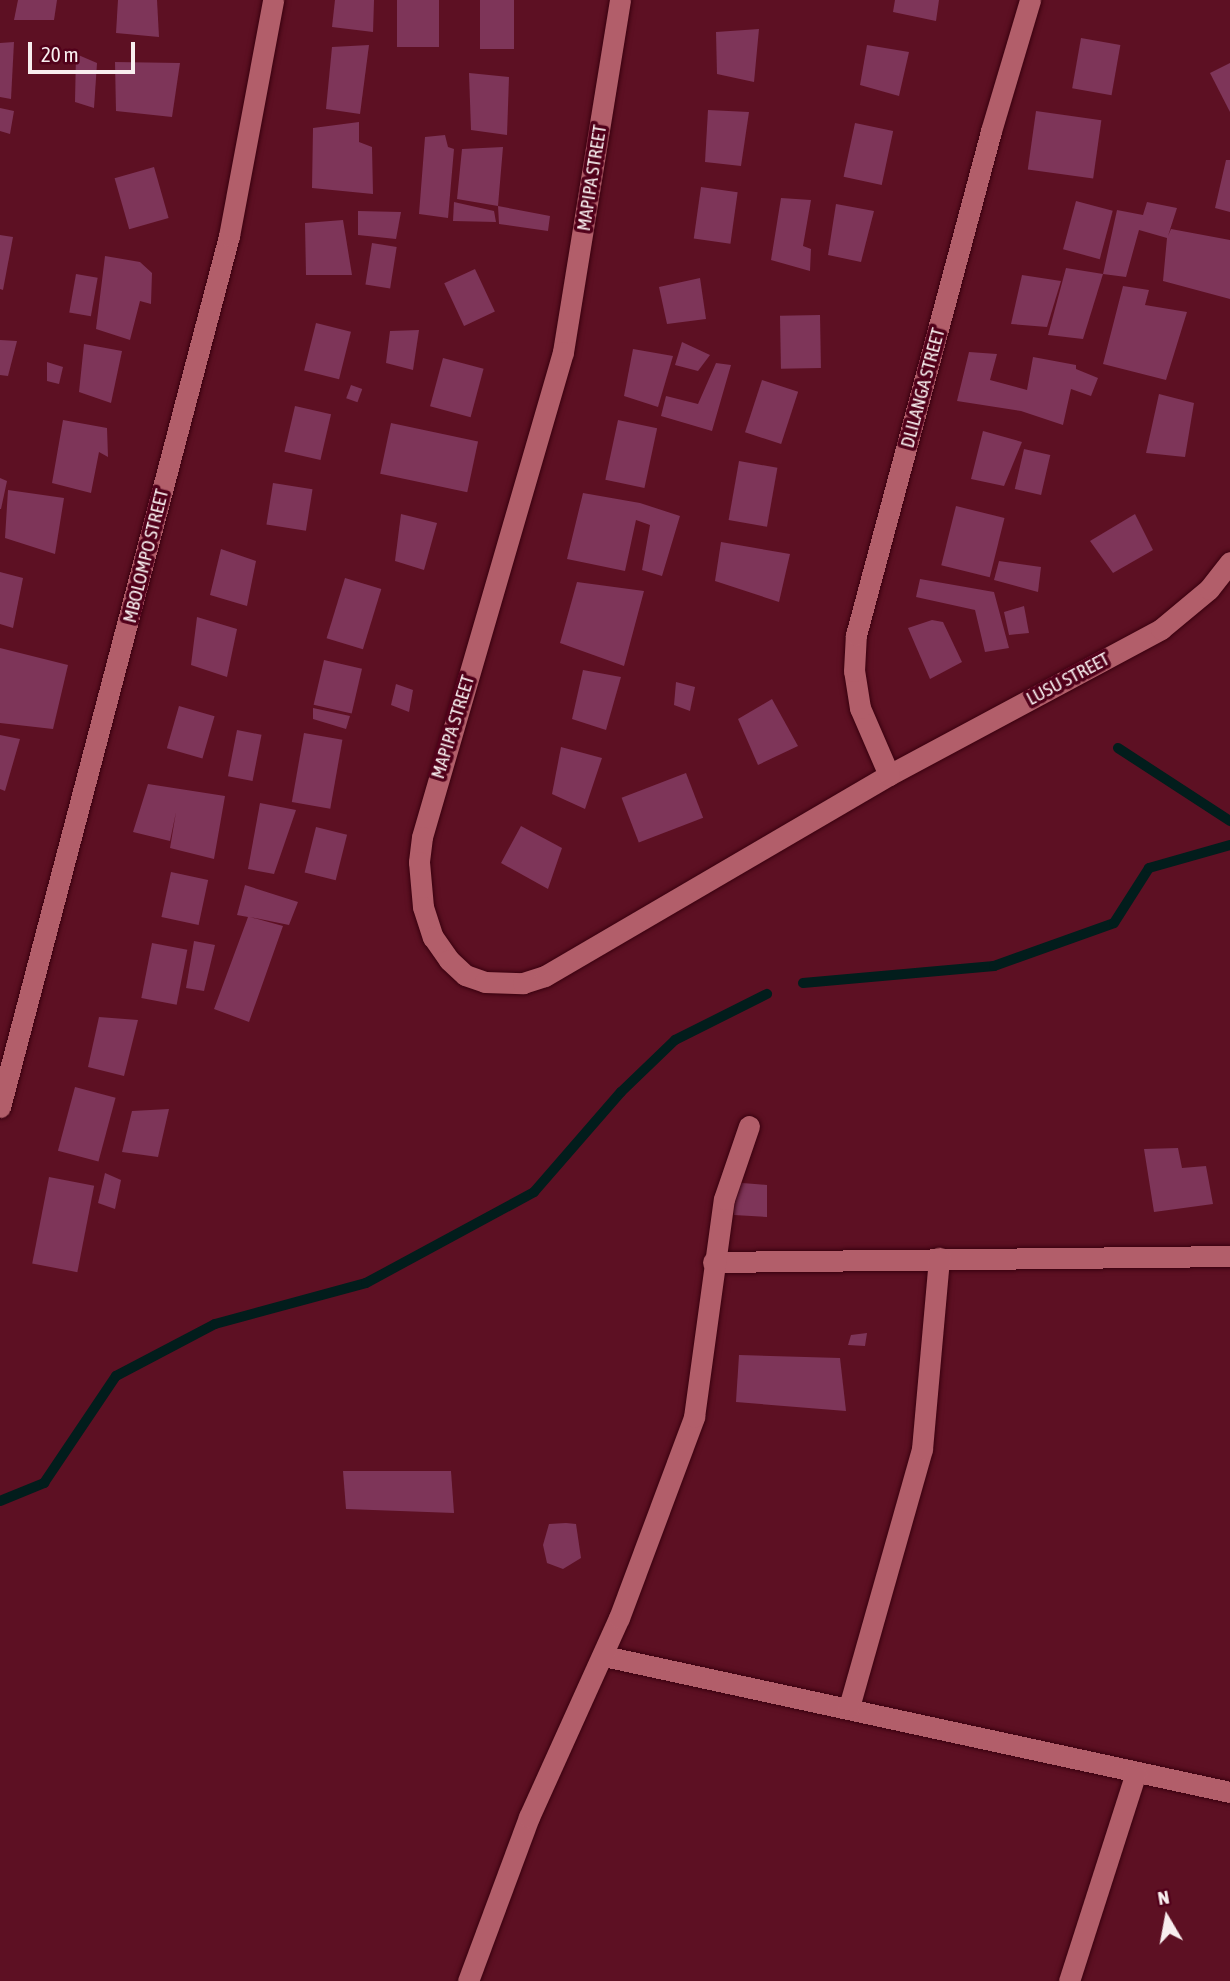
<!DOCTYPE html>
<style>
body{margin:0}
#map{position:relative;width:1230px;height:1981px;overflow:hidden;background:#5d1023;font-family:"Asap Condensed",sans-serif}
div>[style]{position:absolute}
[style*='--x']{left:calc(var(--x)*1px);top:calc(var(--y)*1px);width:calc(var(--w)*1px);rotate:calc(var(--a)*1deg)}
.stream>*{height:10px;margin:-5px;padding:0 5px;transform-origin:5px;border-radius:5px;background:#021d1c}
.building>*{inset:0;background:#7e3559;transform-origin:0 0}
.roads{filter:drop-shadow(0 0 2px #39000f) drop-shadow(0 0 2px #39000f)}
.minor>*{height:21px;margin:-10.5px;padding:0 10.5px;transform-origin:10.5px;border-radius:10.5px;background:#b25e6a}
span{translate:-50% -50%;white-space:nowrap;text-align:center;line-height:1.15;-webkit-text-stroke:7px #51011a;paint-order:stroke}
.street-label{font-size:19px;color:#f8eeef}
.north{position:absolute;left:1132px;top:1883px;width:70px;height:70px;-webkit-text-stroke:5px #51011a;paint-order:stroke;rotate:350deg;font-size:19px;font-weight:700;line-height:28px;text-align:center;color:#f8eeef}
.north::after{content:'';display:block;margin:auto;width:24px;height:32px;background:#f8eeef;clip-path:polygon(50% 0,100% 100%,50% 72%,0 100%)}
.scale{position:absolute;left:28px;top:42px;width:107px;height:32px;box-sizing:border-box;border:4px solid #f8eeef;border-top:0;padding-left:9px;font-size:21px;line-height:24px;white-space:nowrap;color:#f8eeef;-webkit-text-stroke:5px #51011a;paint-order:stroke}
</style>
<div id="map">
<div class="stream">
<i style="--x:1118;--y:748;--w:134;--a:33.1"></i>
<i style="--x:803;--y:983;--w:192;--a:-5.1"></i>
<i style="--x:994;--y:966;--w:127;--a:-19.7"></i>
<i style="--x:1114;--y:923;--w:65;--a:-57.5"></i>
<i style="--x:1149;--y:868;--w:84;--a:-15.9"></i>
<i style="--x:0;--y:1501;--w:48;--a:-22.2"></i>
<i style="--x:44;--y:1483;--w:129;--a:-56.1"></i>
<i style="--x:116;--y:1376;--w:112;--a:-27.7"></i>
<i style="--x:215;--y:1324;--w:156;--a:-15.2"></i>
<i style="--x:366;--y:1283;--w:191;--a:-28.4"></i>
<i style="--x:534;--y:1192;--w:133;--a:-49"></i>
<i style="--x:621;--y:1092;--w:75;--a:-43.9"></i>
<i style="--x:675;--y:1040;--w:103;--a:-26.6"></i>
</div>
<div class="building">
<i style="clip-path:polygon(18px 0,57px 0,54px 20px,14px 20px)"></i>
<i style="clip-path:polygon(118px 0,157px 0,159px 37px,116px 33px)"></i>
<i style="clip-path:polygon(335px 0,374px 0,373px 32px,332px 27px)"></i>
<i style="left:397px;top:0;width:42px;height:47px"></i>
<i style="left:480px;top:0;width:34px;height:49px"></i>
<i style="clip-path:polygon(895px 0,939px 0,936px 21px,893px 12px)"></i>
<i style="clip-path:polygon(759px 29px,754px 82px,717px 74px,716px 32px)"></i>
<i style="left:1081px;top:38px;width:40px;height:51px;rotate:10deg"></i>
<i style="clip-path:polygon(14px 42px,11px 99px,0 97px,0 43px)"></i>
<i style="clip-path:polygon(369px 45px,360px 114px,326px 109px,332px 47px)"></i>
<i style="clip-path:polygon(867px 45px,909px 52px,899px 96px,860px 85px)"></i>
<i style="clip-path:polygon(76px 54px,97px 63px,94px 108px,75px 102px)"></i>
<i style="clip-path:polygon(115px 62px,180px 63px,172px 117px,116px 111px)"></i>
<i style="clip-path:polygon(1230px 63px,1230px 112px,1210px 73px)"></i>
<i style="clip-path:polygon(469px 73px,509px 77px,507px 135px,471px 130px)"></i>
<i style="clip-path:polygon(0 108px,14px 111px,10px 134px,0 131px)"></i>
<i style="clip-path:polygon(708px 110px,749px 112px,741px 166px,705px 162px)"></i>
<i style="left:1036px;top:111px;width:66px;height:59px;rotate:8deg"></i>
<i style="clip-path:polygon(359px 122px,359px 142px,372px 147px,373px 194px,312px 188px,313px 128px)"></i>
<i style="left:855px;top:123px;width:39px;height:55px;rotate:12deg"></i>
<i style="clip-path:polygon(445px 135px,448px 147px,454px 149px,448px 218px,419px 214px,425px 137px)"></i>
<i style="clip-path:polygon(503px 147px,498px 206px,550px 216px,548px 231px,499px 224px,498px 206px,457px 199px,462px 149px)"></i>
<i style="clip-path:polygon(1226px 160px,1230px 160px,1230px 212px,1215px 208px)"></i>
<i style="left:154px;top:167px;width:53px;height:41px;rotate:74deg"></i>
<i style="left:701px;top:187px;width:37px;height:52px;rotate:8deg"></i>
<i style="clip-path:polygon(781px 198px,811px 200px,803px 246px,811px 249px,810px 271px,771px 260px)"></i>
<i style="left:1076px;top:201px;width:38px;height:50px;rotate:15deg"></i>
<i style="clip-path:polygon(454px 202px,494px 211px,496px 222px,453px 221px)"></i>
<i style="clip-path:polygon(1147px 202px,1177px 208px,1168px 236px,1171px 229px,1230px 240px,1230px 299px,1163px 281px,1167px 238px,1139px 230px,1126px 277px,1103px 274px,1117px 210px,1143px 215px)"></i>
<i style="clip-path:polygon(836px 204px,874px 211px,861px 262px,828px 255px)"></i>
<i style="clip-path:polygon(358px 211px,401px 212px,396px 239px,358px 235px)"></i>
<i style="clip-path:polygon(343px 220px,352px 275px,306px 275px,305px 223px)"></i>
<i style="clip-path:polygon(0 235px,13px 237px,3px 290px,0 289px)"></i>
<i style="left:372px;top:243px;width:25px;height:42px;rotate:9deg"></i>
<i style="clip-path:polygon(105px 256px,140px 262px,152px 273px,151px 304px,140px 301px,130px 340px,96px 329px)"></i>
<i style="clip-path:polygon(1066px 268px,1103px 274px,1083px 339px,1048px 335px)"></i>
<i style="left:475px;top:269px;width:47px;height:34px;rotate:65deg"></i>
<i style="left:76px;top:274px;width:22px;height:39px;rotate:10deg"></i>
<i style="clip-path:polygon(1022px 275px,1061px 281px,1047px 327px,1011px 324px)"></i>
<i style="clip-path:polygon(700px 278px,706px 319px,667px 324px,659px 287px)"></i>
<i style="clip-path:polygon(1123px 286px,1149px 290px,1145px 305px,1187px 312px,1166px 380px,1103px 364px)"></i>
<i style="left:820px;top:315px;width:53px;height:40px;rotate:89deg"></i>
<i style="left:316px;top:323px;width:36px;height:49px;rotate:14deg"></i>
<i style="clip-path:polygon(419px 330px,413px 370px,386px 363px,390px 331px)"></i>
<i style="clip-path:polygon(0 340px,17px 341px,8px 376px,0 375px)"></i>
<i style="clip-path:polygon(682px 342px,710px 355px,698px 371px,675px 365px)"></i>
<i style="clip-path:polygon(84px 344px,122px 351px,111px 403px,79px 392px)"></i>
<i style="clip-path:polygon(633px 349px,673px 356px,658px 407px,624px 396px)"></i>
<i style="clip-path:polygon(969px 352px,997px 354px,990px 380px,1027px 390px,1033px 357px,1076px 365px,1076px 369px,1098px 378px,1091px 396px,1071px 389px,1063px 425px,1021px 411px,957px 401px)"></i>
<i style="left:443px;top:358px;width:42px;height:50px;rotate:15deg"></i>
<i style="clip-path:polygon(47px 362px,63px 367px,59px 384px,47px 381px)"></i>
<i style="clip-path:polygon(716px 363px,731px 365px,712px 431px,661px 416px,666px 396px,698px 404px)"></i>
<i style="left:762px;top:380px;width:38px;height:55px;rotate:18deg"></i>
<i style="left:351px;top:385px;width:12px;height:14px;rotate:20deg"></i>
<i style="clip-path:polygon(1159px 394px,1194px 403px,1185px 457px,1146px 453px)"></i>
<i style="left:295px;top:406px;width:37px;height:47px;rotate:13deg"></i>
<i style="clip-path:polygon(63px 420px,107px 428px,108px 457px,99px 452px,91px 493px,52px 483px)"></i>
<i style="left:618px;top:420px;width:40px;height:61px;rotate:12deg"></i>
<i style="left:391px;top:423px;width:89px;height:52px;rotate:12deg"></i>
<i style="clip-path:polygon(983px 431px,1022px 442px,1004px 486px,971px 479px)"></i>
<i style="left:1024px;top:449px;width:27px;height:41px;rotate:13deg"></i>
<i style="left:739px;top:461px;width:39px;height:60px;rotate:10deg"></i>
<i style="clip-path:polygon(0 478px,7px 481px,1px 509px,0 509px)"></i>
<i style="left:273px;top:483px;width:40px;height:42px;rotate:9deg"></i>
<i style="clip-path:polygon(8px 490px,64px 498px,55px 554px,5px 538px)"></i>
<i style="clip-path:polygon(583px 493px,640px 503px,680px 516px,662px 576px,642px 570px,650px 525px,636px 520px,625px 571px,567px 559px)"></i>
<i style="left:956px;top:506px;width:50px;height:61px;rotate:14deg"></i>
<i style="clip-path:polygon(401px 514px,437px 523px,424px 570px,395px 561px)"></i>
<i style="clip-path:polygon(1135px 514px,1153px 550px,1113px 573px,1090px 541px)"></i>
<i style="clip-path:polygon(721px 542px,790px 554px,779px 602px,715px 581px)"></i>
<i style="clip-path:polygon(221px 549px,256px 561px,247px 606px,210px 595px)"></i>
<i style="clip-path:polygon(999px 561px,1041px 567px,1038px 592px,994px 580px)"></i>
<i style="clip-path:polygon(0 572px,23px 578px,13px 628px,0 624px)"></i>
<i style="left:345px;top:578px;width:38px;height:63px;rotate:17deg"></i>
<i style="clip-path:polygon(920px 579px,994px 592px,1009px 648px,985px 652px,975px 610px,916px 597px)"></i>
<i style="clip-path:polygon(577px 582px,644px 591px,624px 666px,560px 643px)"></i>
<i style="clip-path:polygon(1024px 606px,1029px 633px,1009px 635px,1004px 612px)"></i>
<i style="clip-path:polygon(197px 617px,237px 629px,227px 677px,191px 665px)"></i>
<i style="clip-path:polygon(932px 620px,943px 622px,962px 662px,930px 679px,908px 628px)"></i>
<i style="clip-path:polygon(0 648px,68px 665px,53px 729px,0 723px)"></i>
<i style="left:324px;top:660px;width:39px;height:46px;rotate:13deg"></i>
<i style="clip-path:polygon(583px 670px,621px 677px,606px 730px,572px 719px)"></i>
<i style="clip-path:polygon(676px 682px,695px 687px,690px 711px,674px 705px)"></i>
<i style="clip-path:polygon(396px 684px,413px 690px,409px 712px,391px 705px)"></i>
<i style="clip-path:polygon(772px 699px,798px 746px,758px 765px,738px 719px)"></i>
<i style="left:179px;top:706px;width:37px;height:44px;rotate:16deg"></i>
<i style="clip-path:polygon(313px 708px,350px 716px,346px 729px,313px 719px)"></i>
<i style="left:237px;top:730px;width:25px;height:47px;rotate:11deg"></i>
<i style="left:304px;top:733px;width:39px;height:70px;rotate:10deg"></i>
<i style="clip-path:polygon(0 735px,20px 739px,5px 791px,0 789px)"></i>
<i style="clip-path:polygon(561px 747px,602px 758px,585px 809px,552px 794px)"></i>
<i style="left:686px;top:773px;width:48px;height:69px;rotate:69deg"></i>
<i style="clip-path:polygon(148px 784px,225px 796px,214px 859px,170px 848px,176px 812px,170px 841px,133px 832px)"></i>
<i style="clip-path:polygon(260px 803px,296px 810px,274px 874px,248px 869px)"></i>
<i style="clip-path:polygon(521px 826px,562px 848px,548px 889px,501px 863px)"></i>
<i style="left:316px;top:827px;width:32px;height:47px;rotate:14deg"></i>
<i style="left:171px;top:872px;width:38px;height:46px;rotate:12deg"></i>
<i style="clip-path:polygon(245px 885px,298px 902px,289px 925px,250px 917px,283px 926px,249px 1022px,214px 1009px,248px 917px,237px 915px)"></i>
<i style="clip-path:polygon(194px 941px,215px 945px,204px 991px,186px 988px)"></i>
<i style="left:152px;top:943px;width:36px;height:56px;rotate:11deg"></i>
<i style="clip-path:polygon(99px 1017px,138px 1020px,124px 1076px,88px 1067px)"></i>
<i style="left:75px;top:1087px;width:42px;height:66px;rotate:15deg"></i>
<i style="clip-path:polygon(169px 1109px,158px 1157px,122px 1152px,132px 1111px)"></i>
<i style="clip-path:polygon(1178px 1148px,1182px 1168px,1206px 1166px,1213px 1204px,1154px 1212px,1144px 1149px)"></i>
<i style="clip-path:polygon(105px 1173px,121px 1180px,115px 1209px,98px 1203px)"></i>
<i style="left:49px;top:1177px;width:46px;height:88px;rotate:11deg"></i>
<i style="clip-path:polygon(730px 1182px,767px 1185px,767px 1217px,734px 1215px)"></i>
<i style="clip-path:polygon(867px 1333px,865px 1346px,848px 1345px,851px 1335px)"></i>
<i style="clip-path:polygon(739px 1355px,840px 1358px,846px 1411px,736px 1402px)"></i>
<i style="clip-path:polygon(343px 1471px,451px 1471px,454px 1513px,346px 1509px)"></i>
<i style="clip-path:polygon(566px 1523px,576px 1524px,581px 1558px,563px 1569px,547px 1563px,543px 1545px,549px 1524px)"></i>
</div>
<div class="roads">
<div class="minor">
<i style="--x:620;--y:0;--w:357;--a:99.2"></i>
<i style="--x:563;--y:352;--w:505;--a:106.21"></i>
<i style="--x:422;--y:837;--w:25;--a:97"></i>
<i style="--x:419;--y:862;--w:45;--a:84.9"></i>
<i style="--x:423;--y:907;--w:32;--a:72"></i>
<i style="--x:433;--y:937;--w:28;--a:55"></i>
<i style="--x:449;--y:960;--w:22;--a:43"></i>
<i style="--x:465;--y:975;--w:21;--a:19"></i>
<i style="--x:485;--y:982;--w:38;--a:2"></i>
<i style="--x:523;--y:983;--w:23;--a:-18"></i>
<i style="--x:545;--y:976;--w:398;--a:-30.3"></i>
<i style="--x:889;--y:775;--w:309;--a:-28.2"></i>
<i style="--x:1161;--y:629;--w:62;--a:-39.8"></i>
<i style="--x:1209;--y:589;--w:34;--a:-52"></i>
<i style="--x:889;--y:775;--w:73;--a:-113.4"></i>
<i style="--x:860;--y:708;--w:37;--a:-99"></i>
<i style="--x:854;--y:671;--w:36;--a:-87"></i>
<i style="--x:856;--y:635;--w:522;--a:-75"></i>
<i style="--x:991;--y:131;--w:137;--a:-73.4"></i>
<i style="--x:0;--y:1107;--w:901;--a:-75.27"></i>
<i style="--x:229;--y:236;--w:240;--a:-79.4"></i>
<i style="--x:713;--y:1262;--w:517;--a:-0.66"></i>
<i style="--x:604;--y:1656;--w:641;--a:12.26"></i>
<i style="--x:849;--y:1707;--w:268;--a:-74.2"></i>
<i style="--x:922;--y:1449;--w:192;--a:-84.9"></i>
<i style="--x:468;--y:1981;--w:175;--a:-69.6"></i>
<i style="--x:529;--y:1817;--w:218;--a:-65.7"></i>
<i style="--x:619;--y:1618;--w:215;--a:-69.5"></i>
<i style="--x:694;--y:1417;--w:220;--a:-82.2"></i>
<i style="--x:724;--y:1199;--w:77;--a:-71.1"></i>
<i style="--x:1069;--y:1981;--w:216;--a:-72.2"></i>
</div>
</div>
<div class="street-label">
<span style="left:592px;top:178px;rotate:-81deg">MAPIPA STREET</span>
<span style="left:923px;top:388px;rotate:-75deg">DLILANGA STREET</span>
<span style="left:146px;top:556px;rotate:-76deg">MBOLOMPO STREET</span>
<span style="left:1068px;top:679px;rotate:-28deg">LUSU STREET</span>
<span style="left:453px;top:727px;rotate:-73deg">MAPIPA STREET</span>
</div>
<div class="north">N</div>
<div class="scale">20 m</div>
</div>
